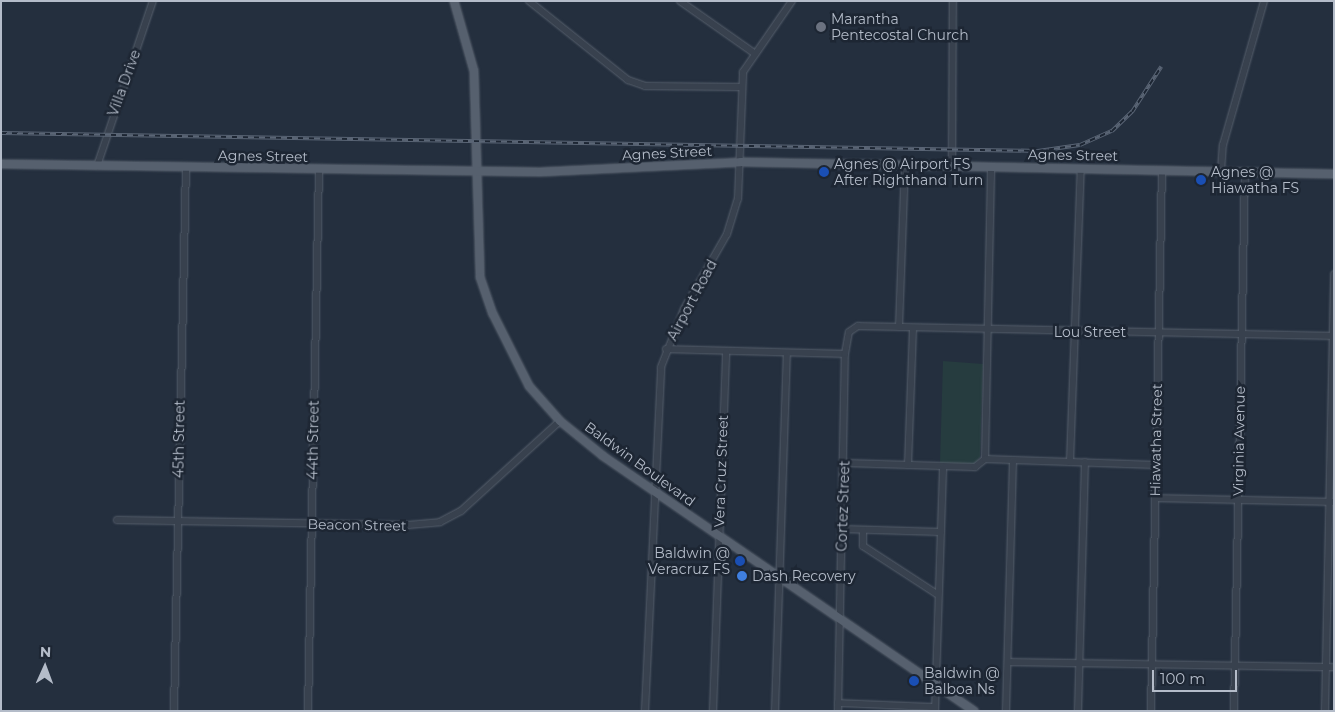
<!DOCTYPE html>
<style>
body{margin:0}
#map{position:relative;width:1335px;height:712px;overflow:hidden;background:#242f3e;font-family:Montserrat,sans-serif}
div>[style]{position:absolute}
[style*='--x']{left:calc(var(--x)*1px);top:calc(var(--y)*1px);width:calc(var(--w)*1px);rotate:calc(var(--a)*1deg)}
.green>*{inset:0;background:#263c3f}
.roads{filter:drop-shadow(0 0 1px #565f6c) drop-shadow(0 0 1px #565f6c)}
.minor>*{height:6px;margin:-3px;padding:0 3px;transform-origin:3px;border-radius:3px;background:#38414e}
.major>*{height:8px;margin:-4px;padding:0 4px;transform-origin:4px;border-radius:4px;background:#56606e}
.rail>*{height:4px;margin-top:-2px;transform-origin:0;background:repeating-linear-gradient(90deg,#1d2633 0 5.5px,#5a6575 0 11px);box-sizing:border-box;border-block:1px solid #5a6575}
.dots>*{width:14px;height:14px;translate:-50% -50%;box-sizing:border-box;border:2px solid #1d2633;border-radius:50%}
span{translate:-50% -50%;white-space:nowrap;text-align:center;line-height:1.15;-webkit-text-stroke:5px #1d2633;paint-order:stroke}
.poi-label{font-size:14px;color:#b4bcc9}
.left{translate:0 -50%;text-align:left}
.right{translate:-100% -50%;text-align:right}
.street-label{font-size:14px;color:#b4bcc9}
.frame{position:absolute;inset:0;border:2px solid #b4bcc9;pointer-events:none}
.north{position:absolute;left:20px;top:642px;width:50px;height:50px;-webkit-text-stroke:4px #1d2633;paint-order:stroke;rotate:2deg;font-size:14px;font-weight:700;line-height:20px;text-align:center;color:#b4bcc9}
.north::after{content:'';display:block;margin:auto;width:18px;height:22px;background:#b4bcc9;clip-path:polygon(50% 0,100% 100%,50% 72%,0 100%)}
.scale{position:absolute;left:1152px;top:670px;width:85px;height:22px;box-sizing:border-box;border:2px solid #b4bcc9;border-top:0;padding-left:6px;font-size:15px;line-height:18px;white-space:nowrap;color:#b4bcc9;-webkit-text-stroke:4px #1d2633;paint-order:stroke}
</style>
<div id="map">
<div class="green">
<i style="clip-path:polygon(943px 361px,983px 364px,980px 457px,975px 464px,940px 463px)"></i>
</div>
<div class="roads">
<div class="minor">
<i style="--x:529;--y:1;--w:127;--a:38.6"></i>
<i style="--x:628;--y:80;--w:18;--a:19"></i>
<i style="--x:645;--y:86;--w:96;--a:0.6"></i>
<i style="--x:680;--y:1;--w:90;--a:35.1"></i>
<i style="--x:952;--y:165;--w:164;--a:-89.7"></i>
<i style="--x:97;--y:166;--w:174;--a:-71.3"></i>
<i style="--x:1221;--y:171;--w:26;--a:-86"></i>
<i style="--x:1223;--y:145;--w:150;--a:-74.1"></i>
<i style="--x:899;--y:327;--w:162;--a:-87.9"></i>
<i style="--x:666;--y:349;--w:179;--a:1.6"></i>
<i style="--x:985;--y:459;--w:293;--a:-88.8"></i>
<i style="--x:1070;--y:462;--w:294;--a:-87.9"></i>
<i style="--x:845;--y:463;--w:130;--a:1.8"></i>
<i style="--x:975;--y:467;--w:13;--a:-39"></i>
<i style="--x:985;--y:459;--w:171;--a:2"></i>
<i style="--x:908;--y:465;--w:135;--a:-87.9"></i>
<i style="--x:1155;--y:498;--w:178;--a:1.3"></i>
<i style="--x:117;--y:520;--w:291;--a:1"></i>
<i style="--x:408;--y:525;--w:32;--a:-5"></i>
<i style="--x:440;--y:522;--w:24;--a:-28"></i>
<i style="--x:461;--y:511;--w:134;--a:-42.3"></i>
<i style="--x:842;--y:529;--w:99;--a:1.7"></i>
<i style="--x:863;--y:530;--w:16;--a:90"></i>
<i style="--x:863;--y:546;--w:88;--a:33"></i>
<i style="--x:1009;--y:662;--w:325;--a:0.9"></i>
<i style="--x:838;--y:703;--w:97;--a:2.4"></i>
<i style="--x:174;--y:711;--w:545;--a:-88.74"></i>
<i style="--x:308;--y:711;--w:541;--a:-88.84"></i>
<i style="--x:645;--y:711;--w:344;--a:-87.3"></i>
<i style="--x:661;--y:367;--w:62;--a:-68.4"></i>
<i style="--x:684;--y:309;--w:86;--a:-60.2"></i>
<i style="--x:727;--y:234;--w:37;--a:-73"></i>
<i style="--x:738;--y:199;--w:127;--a:-87.7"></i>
<i style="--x:743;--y:72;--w:86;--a:-55.4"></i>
<i style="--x:713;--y:711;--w:359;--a:-87.9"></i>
<i style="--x:775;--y:711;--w:357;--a:-88.1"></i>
<i style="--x:838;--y:711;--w:357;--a:-88.9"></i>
<i style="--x:845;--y:354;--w:22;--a:-80"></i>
<i style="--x:849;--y:332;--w:11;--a:-34"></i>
<i style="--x:858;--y:326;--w:476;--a:1.2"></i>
<i style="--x:935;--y:711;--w:244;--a:-88.1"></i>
<i style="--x:1006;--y:711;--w:251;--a:-88.4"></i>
<i style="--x:1078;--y:711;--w:249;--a:-88.4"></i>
<i style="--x:1151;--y:711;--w:541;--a:-88.84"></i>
<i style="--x:1234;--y:711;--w:540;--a:-88.83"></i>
<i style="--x:1325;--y:711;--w:437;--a:-88.8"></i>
</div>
<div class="major">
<i style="--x:454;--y:1;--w:73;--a:74.1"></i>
<i style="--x:474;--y:71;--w:206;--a:88.3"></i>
<i style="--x:480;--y:277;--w:39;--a:71"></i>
<i style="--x:493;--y:314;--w:80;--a:63.4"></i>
<i style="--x:529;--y:386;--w:47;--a:48.5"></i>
<i style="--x:560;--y:421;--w:55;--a:39.1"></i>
<i style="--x:603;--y:456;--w:450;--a:34.5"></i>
<i style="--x:1;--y:164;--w:539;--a:0.85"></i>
<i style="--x:540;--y:172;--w:201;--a:-2.8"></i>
<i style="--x:741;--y:162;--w:593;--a:1.16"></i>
</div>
</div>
<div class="rail">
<i style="--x:1;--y:133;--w:1037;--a:0.99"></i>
<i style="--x:1038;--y:151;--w:42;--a:-8.1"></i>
<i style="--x:1080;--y:145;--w:35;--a:-24"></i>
<i style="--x:1112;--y:131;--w:28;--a:-44"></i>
<i style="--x:1132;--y:112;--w:54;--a:-57.2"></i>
</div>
<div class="dots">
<i style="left:821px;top:27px;background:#6b7280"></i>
<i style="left:824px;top:172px;background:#1a4fb4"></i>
<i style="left:1201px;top:180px;background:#1a4fb4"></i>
<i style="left:740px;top:561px;background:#1a4fb4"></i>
<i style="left:742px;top:576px;background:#3f7fe0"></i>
<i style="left:914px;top:681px;background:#1a4fb4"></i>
</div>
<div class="poi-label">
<span class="left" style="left:831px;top:27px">Marantha<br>Pentecostal Church</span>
<span class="left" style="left:834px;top:172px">Agnes @ Airport FS<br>After Righthand Turn</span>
<span class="left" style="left:1211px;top:180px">Agnes @<br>Hiawatha FS</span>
<span class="right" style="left:730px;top:561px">Baldwin @<br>Veracruz FS</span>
<span class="left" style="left:752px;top:576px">Dash Recovery</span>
<span class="left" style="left:924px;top:681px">Baldwin @<br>Balboa Ns</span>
</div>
<div class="street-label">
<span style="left:124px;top:83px;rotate:-70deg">Villa Drive</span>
<span style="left:667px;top:153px;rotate:-3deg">Agnes Street</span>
<span style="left:1073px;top:155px;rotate:1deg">Agnes Street</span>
<span style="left:263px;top:156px;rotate:1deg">Agnes Street</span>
<span style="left:692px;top:300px;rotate:-62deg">Airport Road</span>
<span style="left:1090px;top:332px">Lou Street</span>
<span style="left:179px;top:439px;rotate:-89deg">45th Street</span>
<span style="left:313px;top:440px;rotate:-89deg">44th Street</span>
<span style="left:1156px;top:440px;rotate:-89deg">Hiawatha Street</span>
<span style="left:1239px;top:441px;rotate:-89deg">Virginia Avenue</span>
<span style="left:640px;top:464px;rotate:36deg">Baldwin Boulevard</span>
<span style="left:721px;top:471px;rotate:-88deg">Vera Cruz Street</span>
<span style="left:843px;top:506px;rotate:-88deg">Cortez Street</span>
<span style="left:357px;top:525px;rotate:1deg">Beacon Street</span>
</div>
<div class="frame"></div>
<div class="north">N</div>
<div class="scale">100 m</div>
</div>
